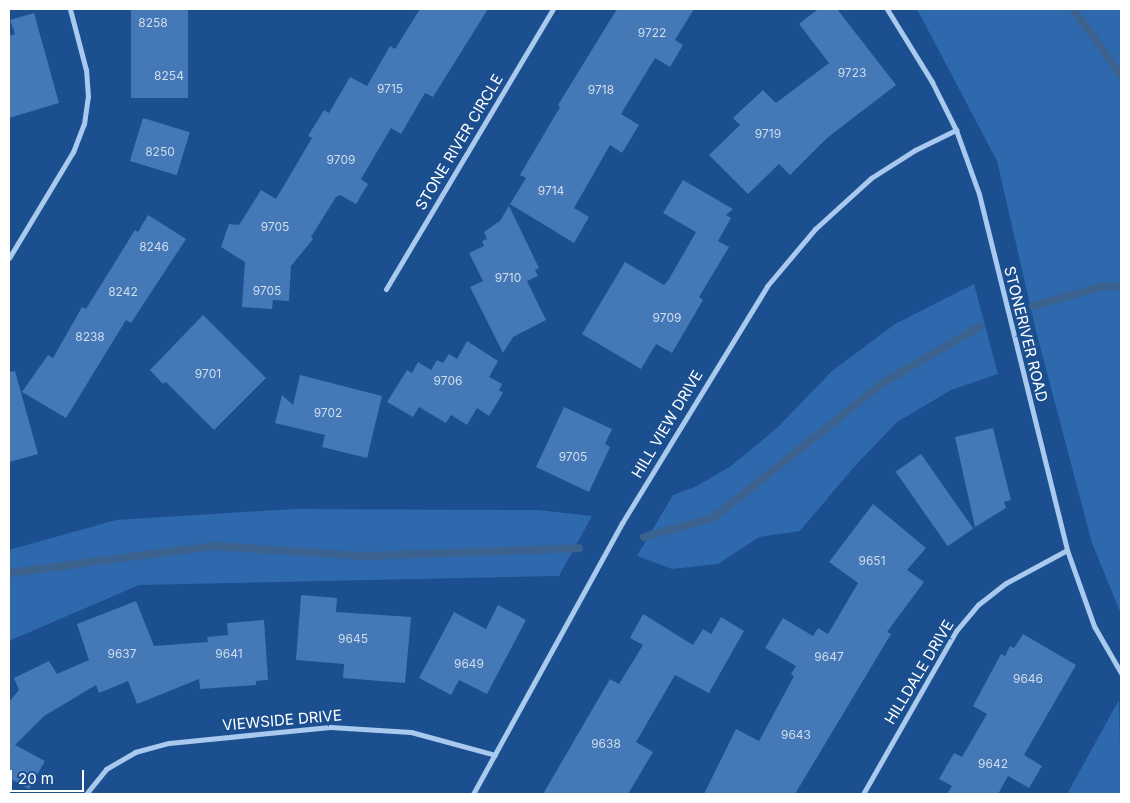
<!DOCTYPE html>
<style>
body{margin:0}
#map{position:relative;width:1130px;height:803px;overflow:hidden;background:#1b4f8f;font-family:Inter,sans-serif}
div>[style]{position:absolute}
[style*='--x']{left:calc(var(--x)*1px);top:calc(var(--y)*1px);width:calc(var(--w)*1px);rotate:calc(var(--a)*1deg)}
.green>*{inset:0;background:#2e69ad}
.stream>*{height:8px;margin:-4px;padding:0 4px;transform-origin:4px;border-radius:4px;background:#3c6290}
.building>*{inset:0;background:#4478b7;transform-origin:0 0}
.street>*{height:5px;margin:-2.5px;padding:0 2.5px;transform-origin:2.5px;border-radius:2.5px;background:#a9c9ee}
span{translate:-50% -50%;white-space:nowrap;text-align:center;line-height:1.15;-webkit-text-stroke:4px #1b4f8f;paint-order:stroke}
.number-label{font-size:12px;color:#d0dded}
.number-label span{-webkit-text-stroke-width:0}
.street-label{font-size:15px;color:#fff}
.frame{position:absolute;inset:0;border:10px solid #fff;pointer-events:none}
.scale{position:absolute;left:10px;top:770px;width:74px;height:22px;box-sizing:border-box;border:2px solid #fff;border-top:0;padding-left:6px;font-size:15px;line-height:18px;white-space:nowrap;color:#fff;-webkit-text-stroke:4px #1b4f8f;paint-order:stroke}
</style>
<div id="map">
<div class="green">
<i style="clip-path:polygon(917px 9px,1121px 9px,1121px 614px,1092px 543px,1037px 335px,997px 161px)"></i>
<i style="clip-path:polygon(974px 284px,998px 374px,951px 390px,897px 422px,853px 468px,800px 531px,759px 537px,718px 564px,672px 569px,637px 556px,673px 495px,695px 487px,731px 466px,777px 428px,832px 371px,895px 324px)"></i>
<i style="clip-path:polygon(294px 509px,538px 510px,592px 516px,559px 576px,139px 585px,9px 641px,9px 550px,116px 520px)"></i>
<i style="clip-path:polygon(1119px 700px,1121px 794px,1067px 794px)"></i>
</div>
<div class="stream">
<i style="--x:1073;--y:9;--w:82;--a:54"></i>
<i style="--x:1033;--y:306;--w:74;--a:-15.7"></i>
<i style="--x:1104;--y:286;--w:17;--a:3"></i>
<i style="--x:644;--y:537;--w:72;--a:-15.4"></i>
<i style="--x:713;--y:518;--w:218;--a:-38.5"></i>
<i style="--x:884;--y:382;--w:112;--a:-30"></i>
<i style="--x:9;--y:573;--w:206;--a:-7.5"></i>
<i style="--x:213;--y:546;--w:152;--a:3.8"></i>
<i style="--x:365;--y:556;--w:214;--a:-2.1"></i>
</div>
<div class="building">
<i style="left:131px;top:9px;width:57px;height:89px"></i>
<i style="clip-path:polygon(420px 9px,488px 9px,433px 97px,425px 93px,401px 134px,391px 128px,361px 179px,368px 184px,356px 204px,340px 195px,336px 197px,311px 237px,313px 239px,291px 266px,289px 301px,273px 300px,272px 309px,242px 307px,245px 262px,221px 247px,229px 224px,239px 225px,261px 190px,276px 199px,312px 138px,308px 136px,324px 110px,329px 113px,350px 77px,367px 86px,390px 46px,395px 49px)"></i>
<i style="clip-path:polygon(617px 9px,694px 9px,675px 40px,683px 45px,670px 67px,655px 58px,621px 114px,639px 125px,622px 153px,610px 145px,574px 208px,589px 217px,574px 243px,510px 204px,526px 178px,520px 175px,560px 107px,558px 105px)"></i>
<i style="clip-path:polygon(818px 9px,837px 9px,896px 85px,827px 138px,790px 175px,779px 164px,748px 194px,709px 155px,740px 125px,733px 118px,763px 90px,776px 103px,829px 63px,799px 24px)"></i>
<i style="clip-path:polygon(34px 13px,59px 103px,9px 118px,9px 36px,15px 34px,10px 20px)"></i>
<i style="left:143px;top:118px;width:49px;height:45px;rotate:17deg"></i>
<i style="clip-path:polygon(683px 180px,733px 209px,726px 215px,731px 218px,718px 241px,729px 247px,699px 297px,703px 300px,672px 353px,656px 344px,641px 369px,582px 334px,625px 262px,664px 285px,669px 279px,696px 232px,663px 213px)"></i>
<i style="clip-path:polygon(509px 206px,539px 268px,535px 270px,538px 276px,527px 281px,546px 320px,513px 337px,503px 353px,470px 287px,483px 281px,469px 253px,484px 246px,482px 241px,487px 239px,484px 232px,500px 221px)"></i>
<i style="clip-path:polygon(148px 215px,186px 239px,131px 323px,126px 320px,66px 418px,22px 392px,48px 355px,53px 358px,82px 307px,86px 309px,135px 230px,138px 232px)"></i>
<i style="clip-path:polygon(203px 315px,266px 378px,214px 430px,166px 382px,163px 384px,150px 370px)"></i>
<i style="clip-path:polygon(467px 341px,498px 361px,489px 377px,502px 384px,499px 390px,503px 393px,489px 416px,477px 408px,467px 425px,451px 415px,446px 423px,419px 407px,413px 417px,387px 402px,407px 370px,412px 373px,418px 362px,431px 370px,437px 360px,443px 363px,449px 354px,457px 359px)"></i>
<i style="clip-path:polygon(15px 371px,38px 454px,9px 462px,9px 372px)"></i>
<i style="clip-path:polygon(300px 375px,382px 396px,367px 458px,322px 447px,325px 435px,275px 423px,282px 395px,293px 405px)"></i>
<i style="clip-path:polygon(564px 407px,612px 429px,605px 444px,610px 447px,589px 492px,536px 467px)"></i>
<i style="clip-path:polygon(993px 428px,1011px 500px,1004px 502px,1006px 508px,975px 527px,955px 437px)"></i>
<i style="left:921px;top:454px;width:91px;height:31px;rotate:55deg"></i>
<i style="clip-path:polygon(873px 504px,926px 548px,907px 570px,924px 582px,887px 632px,891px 634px,795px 794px,704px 794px,736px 729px,759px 741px,794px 676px,791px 674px,796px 666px,765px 648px,783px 618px,813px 636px,818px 628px,828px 634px,858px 583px,829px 562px)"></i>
<i style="clip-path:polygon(301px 595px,337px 598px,336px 612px,411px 617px,405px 683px,343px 678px,344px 664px,296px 660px)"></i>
<i style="clip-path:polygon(136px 601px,154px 646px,208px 642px,207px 637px,228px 635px,227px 623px,264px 620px,268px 680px,256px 681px,256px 685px,200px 689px,199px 679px,137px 704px,128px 681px,99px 693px,96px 685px,44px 716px,15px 745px,45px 761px,29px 789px,9px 778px,9px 702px,19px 690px,14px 678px,49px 661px,57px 674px,89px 660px,77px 624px)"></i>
<i style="clip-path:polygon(498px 605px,526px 620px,487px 694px,459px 680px,451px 695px,419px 678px,454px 612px,486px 629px)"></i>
<i style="clip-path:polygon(643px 614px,693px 645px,703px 629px,711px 634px,721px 617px,744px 631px,709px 693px,675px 675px,636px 742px,653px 752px,628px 794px,543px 794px,610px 679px,619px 684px,643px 645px,630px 638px)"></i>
<i style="clip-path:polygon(1023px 634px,1076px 665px,1024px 755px,1042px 766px,1029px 788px,1008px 776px,998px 794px,947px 794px,952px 786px,939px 779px,954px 753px,962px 757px,987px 714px,973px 706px,1001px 654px,1005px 656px,1010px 646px,1014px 648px)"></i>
</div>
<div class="street">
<i style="--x:887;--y:9;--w:86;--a:58.3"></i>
<i style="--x:932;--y:82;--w:54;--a:63.4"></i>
<i style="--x:956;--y:130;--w:68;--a:70.2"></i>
<i style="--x:979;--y:194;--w:367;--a:76.1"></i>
<i style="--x:1067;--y:550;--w:81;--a:70.4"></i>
<i style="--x:1094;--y:626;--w:54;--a:60.1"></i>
<i style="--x:9;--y:258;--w:124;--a:-58.9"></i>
<i style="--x:73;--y:152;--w:30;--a:-69"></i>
<i style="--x:84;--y:124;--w:27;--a:-82"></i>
<i style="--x:88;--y:97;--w:27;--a:-94"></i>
<i style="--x:86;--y:70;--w:63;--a:-104.7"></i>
<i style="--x:386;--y:289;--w:326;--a:-59.2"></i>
<i style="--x:86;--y:794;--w:32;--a:-51"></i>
<i style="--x:106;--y:769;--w:34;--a:-30"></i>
<i style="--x:135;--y:752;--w:35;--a:-15"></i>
<i style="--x:169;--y:743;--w:162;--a:-5.7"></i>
<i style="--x:330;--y:727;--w:81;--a:3.5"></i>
<i style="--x:411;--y:732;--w:87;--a:15.3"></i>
<i style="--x:473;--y:794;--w:309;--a:-61.2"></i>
<i style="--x:622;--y:523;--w:278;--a:-58.5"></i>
<i style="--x:767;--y:286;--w:75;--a:-49.9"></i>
<i style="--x:815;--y:229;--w:76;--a:-42.3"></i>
<i style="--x:871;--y:178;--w:52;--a:-32.5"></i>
<i style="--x:915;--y:150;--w:46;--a:-26"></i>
<i style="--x:863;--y:794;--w:188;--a:-60.3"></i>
<i style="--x:956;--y:631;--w:35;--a:-50"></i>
<i style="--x:979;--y:604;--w:34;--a:-38"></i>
<i style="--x:1006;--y:583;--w:69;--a:-28.4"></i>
</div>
<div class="number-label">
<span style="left:153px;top:23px">8258</span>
<span style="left:652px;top:33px">9722</span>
<span style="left:852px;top:73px">9723</span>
<span style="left:169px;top:76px">8254</span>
<span style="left:390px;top:89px">9715</span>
<span style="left:601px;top:90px">9718</span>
<span style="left:768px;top:134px">9719</span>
<span style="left:160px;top:152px">8250</span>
<span style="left:341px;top:160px">9709</span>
<span style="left:551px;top:191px">9714</span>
<span style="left:275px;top:227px">9705</span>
<span style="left:154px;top:247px">8246</span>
<span style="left:508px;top:278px">9710</span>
<span style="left:267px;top:291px">9705</span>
<span style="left:123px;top:292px">8242</span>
<span style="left:667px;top:318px">9709</span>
<span style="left:90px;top:337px">8238</span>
<span style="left:208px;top:374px">9701</span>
<span style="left:448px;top:381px">9706</span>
<span style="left:328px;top:413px">9702</span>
<span style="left:573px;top:457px">9705</span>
<span style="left:872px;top:561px">9651</span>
<span style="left:353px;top:639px">9645</span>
<span style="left:122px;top:654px">9637</span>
<span style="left:229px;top:654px">9641</span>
<span style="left:829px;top:657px">9647</span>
<span style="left:469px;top:664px">9649</span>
<span style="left:1028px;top:679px">9646</span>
<span style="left:796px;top:735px">9643</span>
<span style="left:606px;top:744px">9638</span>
<span style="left:993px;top:764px">9642</span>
</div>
<div class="street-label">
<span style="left:459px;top:142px;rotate:-59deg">STONE RIVER CIRCLE</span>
<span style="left:1026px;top:334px;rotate:76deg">STONERIVER ROAD</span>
<span style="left:667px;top:424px;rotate:-59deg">HILL VIEW DRIVE</span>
<span style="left:919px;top:672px;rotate:-59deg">HILLDALE DRIVE</span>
<span style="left:282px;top:720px;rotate:-5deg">VIEWSIDE DRIVE</span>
</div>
<div class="frame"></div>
<div class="scale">20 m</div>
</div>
